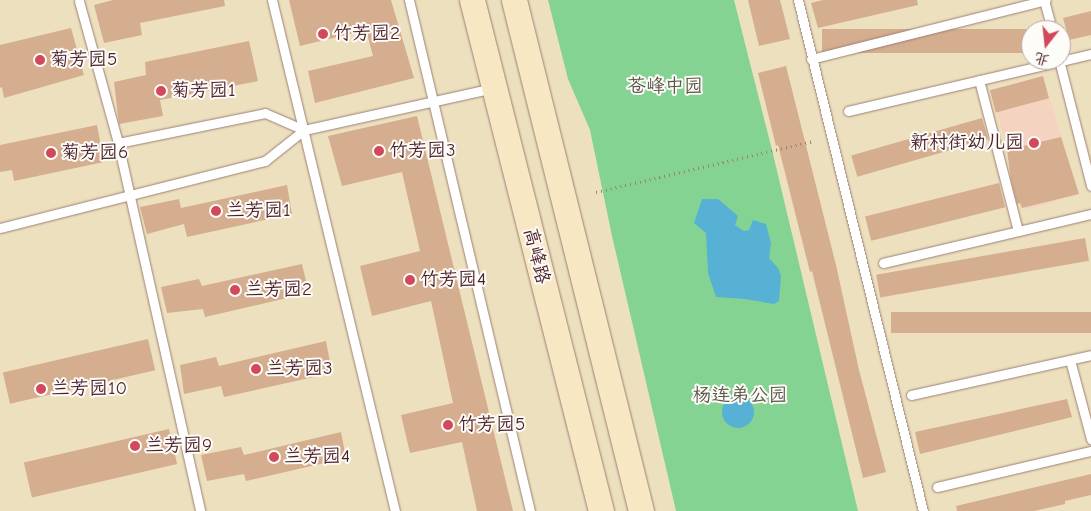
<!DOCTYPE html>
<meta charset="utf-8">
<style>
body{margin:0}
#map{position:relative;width:1091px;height:511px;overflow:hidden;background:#ede0bf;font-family:"Comic Neue","LXGW WenKai TC",sans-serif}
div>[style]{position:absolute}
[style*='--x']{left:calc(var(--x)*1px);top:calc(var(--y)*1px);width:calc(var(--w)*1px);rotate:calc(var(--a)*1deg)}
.built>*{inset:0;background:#f5d3c1;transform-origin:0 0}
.green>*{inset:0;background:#84d393}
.water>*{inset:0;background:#57b1d5}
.round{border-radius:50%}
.building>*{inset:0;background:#d5ad8f;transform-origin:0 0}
.path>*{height:3px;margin-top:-1.5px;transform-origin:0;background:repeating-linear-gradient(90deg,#9c8075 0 1px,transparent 0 5px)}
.roads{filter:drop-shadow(0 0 1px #9c8075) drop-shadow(0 0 1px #9c8075)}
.lane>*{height:9px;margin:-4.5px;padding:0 4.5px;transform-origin:4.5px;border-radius:4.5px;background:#fff}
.secondary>*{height:25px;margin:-12.5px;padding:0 12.5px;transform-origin:12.5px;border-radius:12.5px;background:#f7e8c3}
.dots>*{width:14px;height:14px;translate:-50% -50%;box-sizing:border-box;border:2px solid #fdfcf7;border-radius:50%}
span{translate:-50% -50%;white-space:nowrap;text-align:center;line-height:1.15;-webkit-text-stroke:4px #fdfcf7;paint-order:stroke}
.poi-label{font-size:19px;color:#4a1f2b}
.left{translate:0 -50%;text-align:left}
.right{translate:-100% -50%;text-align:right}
.park-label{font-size:19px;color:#5b554a}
.street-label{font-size:19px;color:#4a1f2b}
.north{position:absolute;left:1021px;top:20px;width:50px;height:50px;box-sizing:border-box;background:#fdfcf7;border:1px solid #b5a4a5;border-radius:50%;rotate:196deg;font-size:14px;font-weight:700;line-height:20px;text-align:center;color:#4a1f2b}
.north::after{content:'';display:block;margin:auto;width:18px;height:22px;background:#d1495b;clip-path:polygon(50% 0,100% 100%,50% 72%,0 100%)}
</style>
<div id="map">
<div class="built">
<i style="left:1043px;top:76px;width:123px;height:55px;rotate:73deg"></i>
</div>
<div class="green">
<i style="clip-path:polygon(548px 0,734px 0,772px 150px,858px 511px,676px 511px,612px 236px,590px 130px,568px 79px)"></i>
</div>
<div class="water">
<i style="clip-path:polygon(702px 199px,718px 199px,738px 216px,735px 225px,744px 231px,749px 230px,753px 220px,766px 224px,771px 243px,769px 258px,778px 268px,781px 276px,779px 301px,774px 304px,745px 299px,716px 297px,708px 273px,706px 233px,694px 223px)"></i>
<i class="round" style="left:722px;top:396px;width:32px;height:32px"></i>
</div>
<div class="building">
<i style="clip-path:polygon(113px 0,224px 0,225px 6px,140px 23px,142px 35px,104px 43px,94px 5px)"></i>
<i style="clip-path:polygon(289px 0,391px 0,414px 78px,315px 103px,308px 71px,373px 56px,366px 30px,300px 46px)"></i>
<i style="clip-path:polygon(748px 0,780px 0,790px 39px,759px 46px)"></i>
<i style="clip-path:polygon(823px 0,917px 0,918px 5px,818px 28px,811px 3px)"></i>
<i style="clip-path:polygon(1091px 11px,1091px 35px,1069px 40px,1063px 18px)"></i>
<i style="clip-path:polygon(71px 28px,84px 75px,4px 98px,2px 87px,0 88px,0 45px)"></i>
<i style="left:1031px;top:29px;width:24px;height:209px;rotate:90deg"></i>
<i style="clip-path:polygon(249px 41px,258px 81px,160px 100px,163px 116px,119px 124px,114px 82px,146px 75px,145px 62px)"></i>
<i style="clip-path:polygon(786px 66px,836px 265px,859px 370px,886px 472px,863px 478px,812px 271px,810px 272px,778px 145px,776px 146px,758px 73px)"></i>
<i style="left:1043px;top:76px;width:23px;height:55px;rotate:75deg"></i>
<i style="clip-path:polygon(417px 116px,485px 396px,513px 511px,477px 511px,462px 442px,410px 453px,401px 415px,453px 403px,431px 301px,372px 316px,360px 266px,420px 251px,402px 172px,342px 186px,328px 136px)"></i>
<i style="left:982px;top:118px;width:22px;height:136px;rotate:74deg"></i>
<i style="clip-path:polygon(97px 125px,104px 162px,14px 181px,12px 170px,0 172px,0 145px)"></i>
<i style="clip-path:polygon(1061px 137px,1079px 194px,1022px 208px,1020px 203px,1017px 204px,1011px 180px,1007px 150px)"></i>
<i style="left:999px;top:183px;width:25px;height:138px;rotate:76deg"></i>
<i style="clip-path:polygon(287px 185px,292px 214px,187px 237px,184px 224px,147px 234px,140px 207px,179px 199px,181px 208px)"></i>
<i style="left:1085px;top:238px;width:23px;height:212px;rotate:80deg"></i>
<i style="clip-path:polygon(302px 264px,309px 293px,205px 317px,203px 309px,167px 313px,161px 287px,199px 279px,202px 286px)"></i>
<i style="left:1091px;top:312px;width:21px;height:200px;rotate:90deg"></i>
<i style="left:148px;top:339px;width:32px;height:149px;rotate:77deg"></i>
<i style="clip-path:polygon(326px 341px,332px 373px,224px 397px,221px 386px,184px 394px,180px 365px,216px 357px,219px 366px)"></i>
<i style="clip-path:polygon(1067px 399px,1072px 417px,920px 454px,915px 432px)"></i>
<i style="left:169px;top:429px;width:36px;height:149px;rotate:77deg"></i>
<i style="clip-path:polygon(341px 432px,346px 458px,246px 481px,244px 474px,207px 481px,201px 455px,241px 447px,244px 455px)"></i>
<i style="clip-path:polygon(1091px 474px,1091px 495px,1065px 501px,1065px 504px,1034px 511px,957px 511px,956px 506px)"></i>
</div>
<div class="path">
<i style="--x:596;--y:192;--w:223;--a:-13.2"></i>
</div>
<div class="roads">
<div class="lane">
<i style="--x:272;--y:0;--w:526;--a:76.47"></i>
<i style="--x:409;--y:0;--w:525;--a:76.68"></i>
<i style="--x:798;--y:0;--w:526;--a:76.25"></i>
<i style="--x:1044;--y:0;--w:31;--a:75"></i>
<i style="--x:79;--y:1;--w:147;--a:74.6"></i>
<i style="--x:118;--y:143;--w:377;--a:77.4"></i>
<i style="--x:811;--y:59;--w:242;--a:-14.1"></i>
<i style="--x:1059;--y:60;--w:130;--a:75.7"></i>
<i style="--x:979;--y:80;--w:156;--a:75.5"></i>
<i style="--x:848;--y:111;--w:250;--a:-13.2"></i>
<i style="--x:118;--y:143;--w:150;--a:-11.5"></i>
<i style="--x:265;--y:113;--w:43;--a:23.6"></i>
<i style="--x:304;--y:130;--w:194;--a:-12.5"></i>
<i style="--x:0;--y:228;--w:273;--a:-14.2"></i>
<i style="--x:265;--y:161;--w:50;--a:-38.5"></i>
<i style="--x:883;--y:263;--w:214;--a:-13.3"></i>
<i style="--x:1070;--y:360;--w:82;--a:75.1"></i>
<i style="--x:911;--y:395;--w:184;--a:-12.5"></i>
<i style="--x:937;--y:487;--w:158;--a:-13.2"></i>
</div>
<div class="secondary">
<i style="--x:472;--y:0;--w:527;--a:75.83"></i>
<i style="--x:514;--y:0;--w:527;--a:76.04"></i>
</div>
</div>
<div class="dots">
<i style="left:323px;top:34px;background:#d1495b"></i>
<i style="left:40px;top:60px;background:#d1495b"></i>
<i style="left:161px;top:91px;background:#d1495b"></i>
<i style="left:1034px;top:143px;background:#d1495b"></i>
<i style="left:379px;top:151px;background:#d1495b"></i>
<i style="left:51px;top:153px;background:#d1495b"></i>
<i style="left:216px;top:211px;background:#d1495b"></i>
<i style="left:410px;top:280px;background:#d1495b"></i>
<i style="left:235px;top:290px;background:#d1495b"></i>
<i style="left:256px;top:369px;background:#d1495b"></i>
<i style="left:41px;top:389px;background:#d1495b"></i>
<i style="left:448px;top:425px;background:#d1495b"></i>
<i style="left:135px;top:446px;background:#d1495b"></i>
<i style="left:274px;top:457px;background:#d1495b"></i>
</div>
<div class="poi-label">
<span class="left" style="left:333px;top:34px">竹芳园2</span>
<span class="left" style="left:50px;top:60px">菊芳园5</span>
<span class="left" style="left:171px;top:91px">菊芳园1</span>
<span class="right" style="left:1024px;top:143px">新村街幼儿园</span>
<span class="left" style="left:389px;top:151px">竹芳园3</span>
<span class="left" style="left:61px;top:153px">菊芳园6</span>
<span class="left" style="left:226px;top:211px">兰芳园1</span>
<span class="left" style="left:420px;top:280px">竹芳园4</span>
<span class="left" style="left:245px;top:290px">兰芳园2</span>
<span class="left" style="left:266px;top:369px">兰芳园3</span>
<span class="left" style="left:51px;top:389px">兰芳园10</span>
<span class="left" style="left:458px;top:425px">竹芳园5</span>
<span class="left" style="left:145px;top:446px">兰芳园9</span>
<span class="left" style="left:284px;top:457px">兰芳园4</span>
</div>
<div class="park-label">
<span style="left:665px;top:87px">苍峰中园</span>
<span style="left:740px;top:396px">杨连弟公园</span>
</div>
<div class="street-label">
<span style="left:536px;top:256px;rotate:76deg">高峰路</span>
</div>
<div class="north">北</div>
</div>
